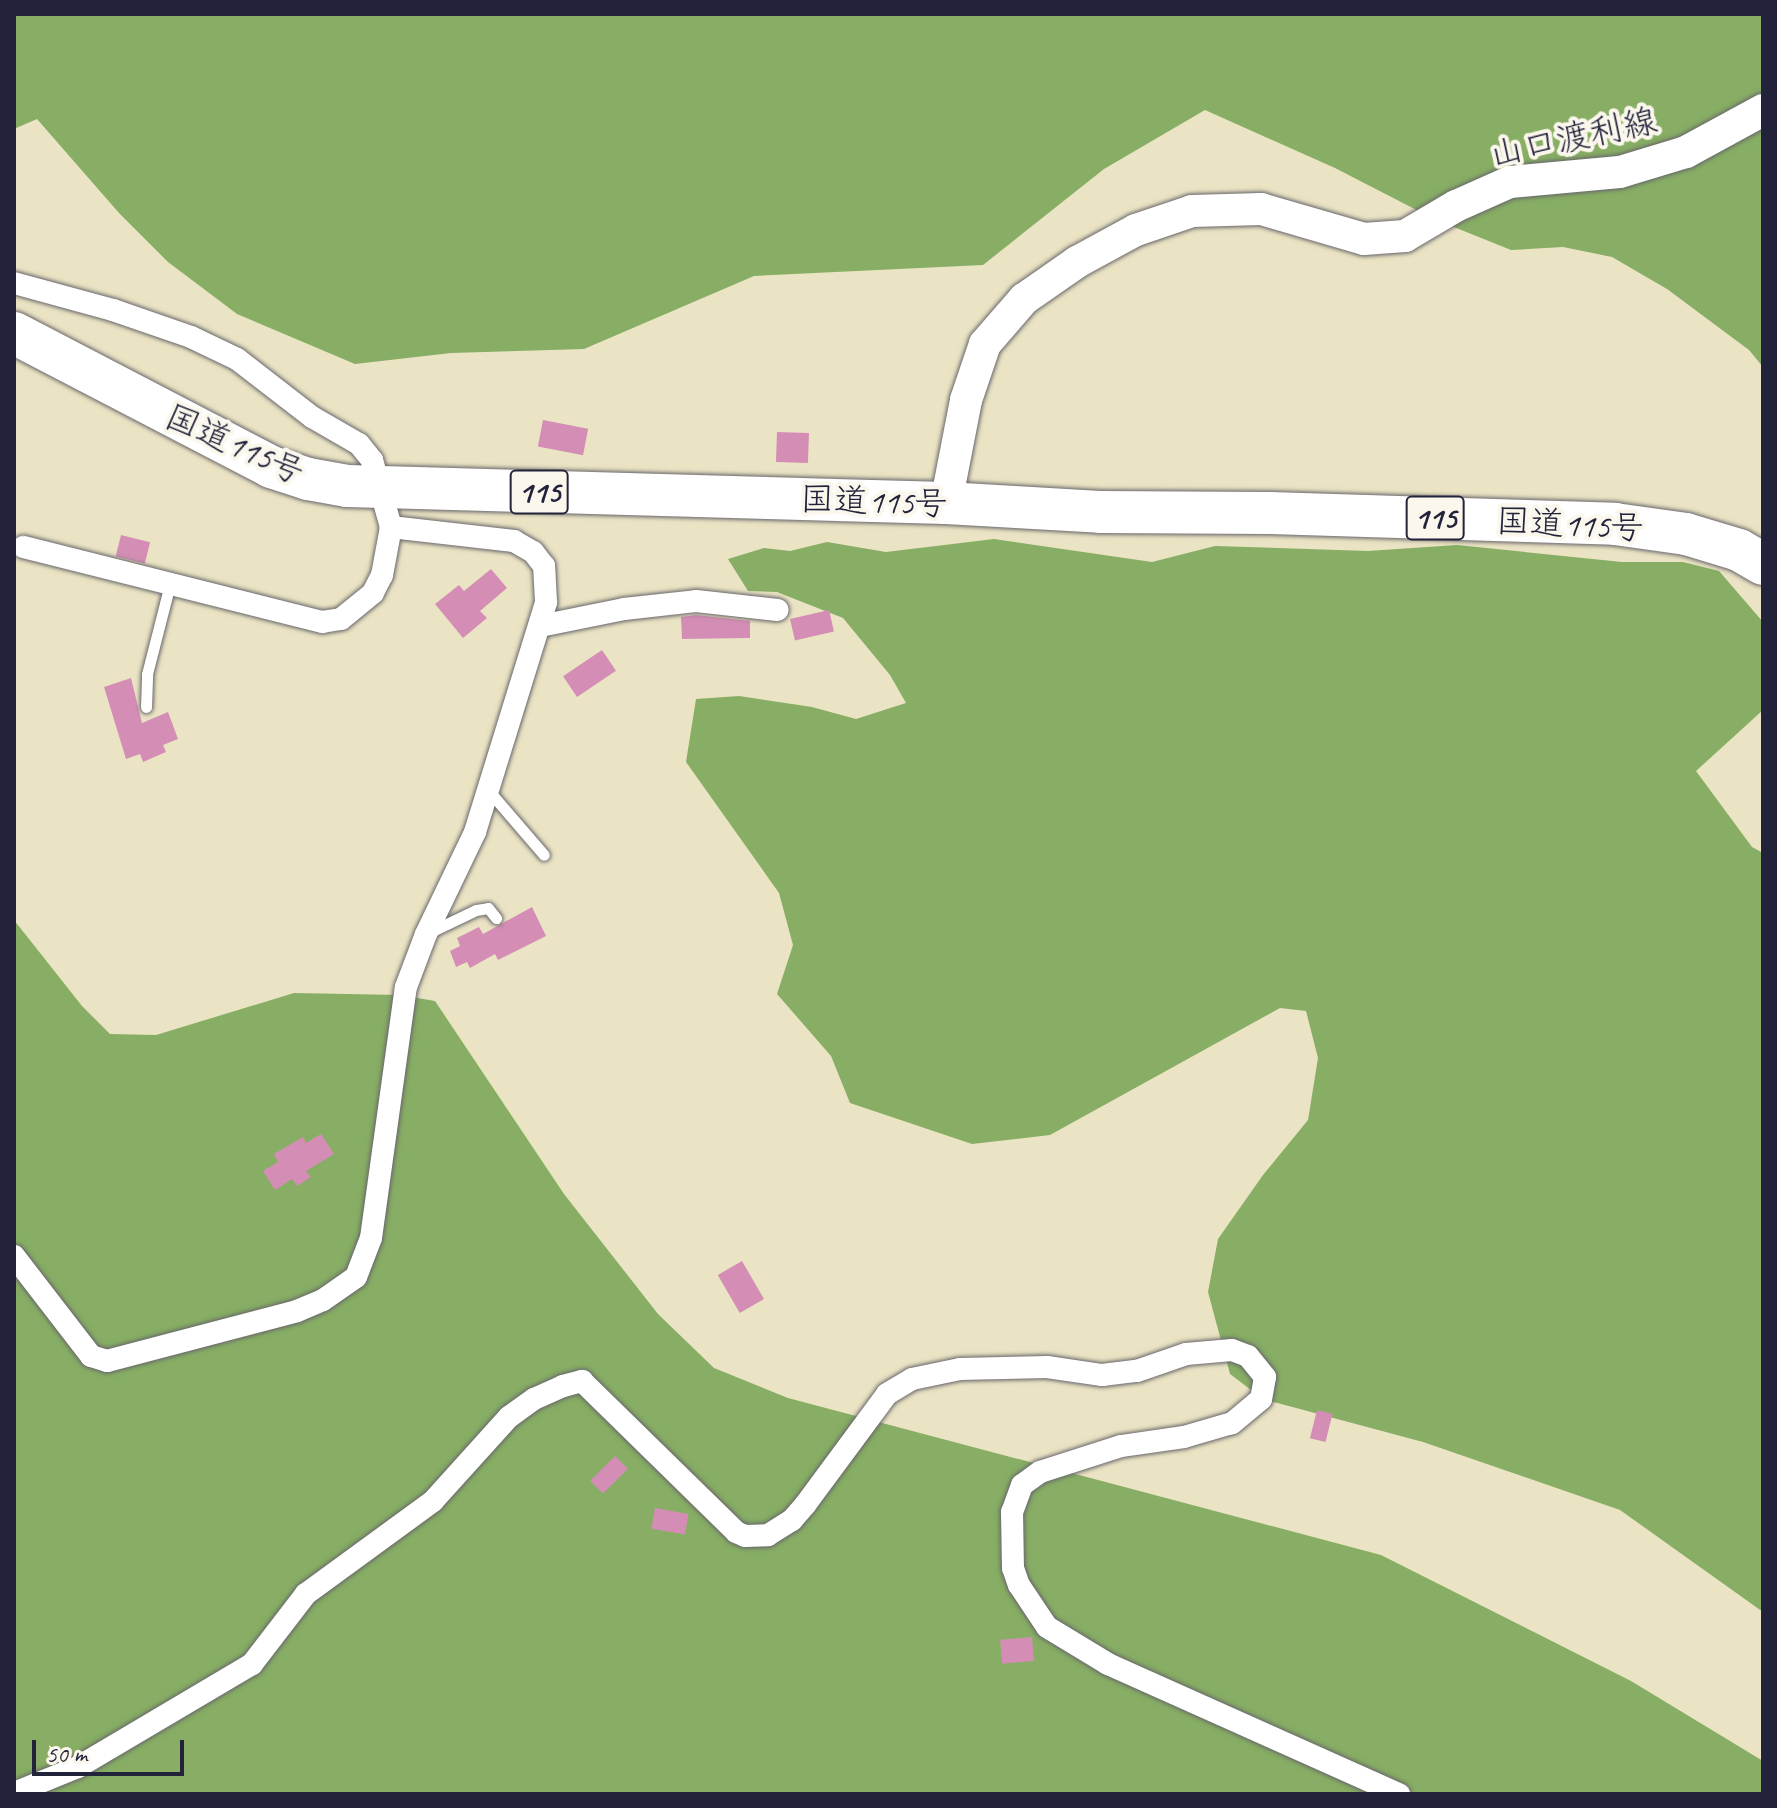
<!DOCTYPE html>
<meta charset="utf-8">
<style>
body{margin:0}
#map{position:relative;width:1777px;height:1808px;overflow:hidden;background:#ebe4c4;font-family:Caveat,"Klee One",sans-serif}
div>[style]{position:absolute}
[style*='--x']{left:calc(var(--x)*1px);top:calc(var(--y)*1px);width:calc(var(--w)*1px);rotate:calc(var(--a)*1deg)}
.forest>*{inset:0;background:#87ae64}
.building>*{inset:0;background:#d48eb5;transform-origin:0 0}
.roads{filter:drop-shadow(0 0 2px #68666b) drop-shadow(0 0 2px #68666b)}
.lane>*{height:11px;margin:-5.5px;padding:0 5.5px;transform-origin:5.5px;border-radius:5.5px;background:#fff}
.street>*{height:22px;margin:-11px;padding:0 11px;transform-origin:11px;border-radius:11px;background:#fff}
.secondary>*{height:32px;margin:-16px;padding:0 16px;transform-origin:16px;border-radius:16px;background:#fff}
.highway>*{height:42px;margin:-21px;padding:0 21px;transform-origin:21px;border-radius:21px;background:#fff}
span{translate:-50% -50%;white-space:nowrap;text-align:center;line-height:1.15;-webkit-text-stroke:8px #fbf7ec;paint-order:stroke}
.shield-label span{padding:2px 6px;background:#fbf7ec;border:2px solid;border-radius:6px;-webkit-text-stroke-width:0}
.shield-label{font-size:32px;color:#22223b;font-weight:700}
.street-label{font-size:34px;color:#22223b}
.frame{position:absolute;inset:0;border:16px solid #22223b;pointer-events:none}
.scale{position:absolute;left:32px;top:1740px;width:152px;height:36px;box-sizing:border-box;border:4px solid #22223b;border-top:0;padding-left:10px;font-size:24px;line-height:28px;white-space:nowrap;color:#22223b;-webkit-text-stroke:6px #fbf7ec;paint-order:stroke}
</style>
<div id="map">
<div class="forest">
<i style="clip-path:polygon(14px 14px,1763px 14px,1763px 367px,1749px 350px,1667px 289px,1612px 257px,1563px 247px,1511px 250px,1434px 219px,1335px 168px,1205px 110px,1104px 169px,983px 265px,754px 276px,584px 349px,451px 353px,355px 364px,237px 314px,168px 262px,119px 213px,37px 119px,14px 129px)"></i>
<i style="clip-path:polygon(994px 539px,1152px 562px,1215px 546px,1368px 551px,1457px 545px,1622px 562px,1683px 562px,1719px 571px,1763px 622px,1763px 710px,1696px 771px,1752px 847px,1763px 853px,1763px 1612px,1620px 1510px,1423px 1442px,1263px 1399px,1230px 1374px,1208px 1292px,1218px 1239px,1263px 1175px,1308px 1120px,1318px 1058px,1306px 1011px,1280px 1008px,1050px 1135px,972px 1144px,850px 1103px,831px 1056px,777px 994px,793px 945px,779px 893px,686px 762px,696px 699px,739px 696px,812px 707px,856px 719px,906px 703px,890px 675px,843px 618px,777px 592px,748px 591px,728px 559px,764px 548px,790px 551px,827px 542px,886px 552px)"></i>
<i style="clip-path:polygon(14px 920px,82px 1006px,110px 1034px,156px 1035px,294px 993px,400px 995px,435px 1001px,564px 1194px,658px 1314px,714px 1368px,788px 1398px,1381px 1555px,1631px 1681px,1763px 1761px,1763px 1794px,14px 1794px)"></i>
</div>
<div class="building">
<i style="left:543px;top:420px;width:46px;height:27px;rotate:11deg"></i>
<i style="left:777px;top:432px;width:32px;height:30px;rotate:2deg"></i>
<i style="left:121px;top:535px;width:30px;height:22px;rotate:14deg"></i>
<i style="clip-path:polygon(491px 569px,507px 588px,480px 611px,487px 618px,463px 638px,435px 604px,459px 585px,464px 591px)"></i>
<i style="left:829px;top:610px;width:22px;height:40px;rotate:77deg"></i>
<i style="clip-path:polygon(696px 615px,750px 621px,750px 638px,682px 639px,681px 617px)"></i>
<i style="left:602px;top:650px;width:25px;height:47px;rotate:56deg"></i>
<i style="clip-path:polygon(131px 678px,142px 723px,168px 712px,178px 739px,163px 745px,166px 752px,143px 762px,140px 754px,126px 759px,104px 687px)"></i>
<i style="clip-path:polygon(532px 907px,546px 936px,498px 960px,495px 954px,470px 968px,467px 962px,456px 967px,450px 951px,460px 946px,457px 938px,479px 927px,483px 934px)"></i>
<i style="clip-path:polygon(321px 1134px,334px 1154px,306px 1171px,311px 1177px,297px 1186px,292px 1179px,275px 1190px,263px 1171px,278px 1162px,274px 1154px,303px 1137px,306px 1143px)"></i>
<i style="left:742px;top:1261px;width:44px;height:28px;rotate:60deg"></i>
<i style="left:1317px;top:1410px;width:16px;height:29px;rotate:14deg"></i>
<i style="left:615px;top:1456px;width:18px;height:35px;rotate:45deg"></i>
<i style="left:655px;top:1508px;width:34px;height:21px;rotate:10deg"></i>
<i style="left:1032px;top:1637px;width:24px;height:32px;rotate:85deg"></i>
</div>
<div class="roads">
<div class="lane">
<i style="--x:146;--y:707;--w:33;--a:-88"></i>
<i style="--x:147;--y:674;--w:93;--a:-75.7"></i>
<i style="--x:489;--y:791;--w:84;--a:49.3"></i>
<i style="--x:430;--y:932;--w:51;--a:-25.6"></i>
<i style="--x:476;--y:910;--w:12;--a:-9"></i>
<i style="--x:488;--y:908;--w:13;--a:51"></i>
</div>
<div class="street">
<i style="--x:14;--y:283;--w:103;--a:15.3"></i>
<i style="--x:113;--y:310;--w:83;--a:19.1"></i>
<i style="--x:191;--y:337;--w:51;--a:25.6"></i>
<i style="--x:237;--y:359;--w:95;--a:37.7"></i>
<i style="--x:312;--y:417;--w:54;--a:29.9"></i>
<i style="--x:359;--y:444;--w:21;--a:51"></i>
<i style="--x:372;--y:460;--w:70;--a:74.2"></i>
<i style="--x:391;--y:527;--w:49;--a:100.6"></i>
<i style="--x:382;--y:575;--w:20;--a:117"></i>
<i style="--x:373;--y:593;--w:41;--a:140.9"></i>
<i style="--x:341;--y:619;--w:19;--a:171"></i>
<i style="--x:322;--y:622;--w:308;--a:-165.9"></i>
<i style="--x:540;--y:626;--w:86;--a:-11.4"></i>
<i style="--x:624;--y:609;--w:72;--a:-6.3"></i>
<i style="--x:696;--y:601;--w:82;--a:6.3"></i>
<i style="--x:14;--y:1256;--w:126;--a:52.4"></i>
<i style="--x:91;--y:1356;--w:17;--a:17"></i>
<i style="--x:107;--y:1361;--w:196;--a:-14.7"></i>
<i style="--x:297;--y:1311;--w:28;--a:-23"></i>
<i style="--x:323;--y:1300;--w:40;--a:-34.9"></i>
<i style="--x:356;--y:1277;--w:42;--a:-69"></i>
<i style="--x:371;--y:1238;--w:253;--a:-82.1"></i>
<i style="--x:406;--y:987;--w:57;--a:-69.3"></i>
<i style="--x:426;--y:934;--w:113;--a:-64.3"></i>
<i style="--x:475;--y:832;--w:241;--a:-72.8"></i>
<i style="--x:546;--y:602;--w:36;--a:-93"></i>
<i style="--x:544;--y:566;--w:18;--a:-128"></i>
<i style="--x:533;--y:552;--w:22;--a:-150"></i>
<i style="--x:514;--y:541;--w:124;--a:-173.5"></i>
<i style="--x:14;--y:1793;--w:69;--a:-22.1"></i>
<i style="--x:78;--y:1767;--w:202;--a:-30.6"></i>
<i style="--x:252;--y:1664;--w:88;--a:-52.4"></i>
<i style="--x:306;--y:1594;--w:157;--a:-36.2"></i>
<i style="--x:433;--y:1501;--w:113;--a:-47.9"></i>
<i style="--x:509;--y:1417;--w:31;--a:-36"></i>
<i style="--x:534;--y:1399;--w:32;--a:-24"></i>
<i style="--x:563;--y:1386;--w:20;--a:-15"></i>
<i style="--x:582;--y:1381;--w:216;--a:44.4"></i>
<i style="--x:736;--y:1532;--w:10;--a:24"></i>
<i style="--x:745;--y:1536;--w:23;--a:-2"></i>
<i style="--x:768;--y:1535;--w:28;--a:-32"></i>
<i style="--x:792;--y:1520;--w:20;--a:-49"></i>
<i style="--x:805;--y:1505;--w:138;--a:-53.5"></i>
<i style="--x:887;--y:1394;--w:29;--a:-31"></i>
<i style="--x:912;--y:1379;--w:49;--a:-11.8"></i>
<i style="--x:960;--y:1369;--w:87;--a:-1.3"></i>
<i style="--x:1047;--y:1367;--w:56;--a:8.3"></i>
<i style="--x:1102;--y:1375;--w:35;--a:-7"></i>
<i style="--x:1137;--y:1371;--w:52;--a:-19.1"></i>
<i style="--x:1186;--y:1354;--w:46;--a:-5"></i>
<i style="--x:1232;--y:1350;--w:17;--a:21"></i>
<i style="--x:1248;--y:1356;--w:27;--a:51"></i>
<i style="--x:1265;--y:1377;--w:22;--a:100"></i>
<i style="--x:1261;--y:1399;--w:38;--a:140"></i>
<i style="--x:1232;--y:1423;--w:50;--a:163.7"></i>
<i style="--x:1184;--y:1437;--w:64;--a:171.9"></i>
<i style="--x:1121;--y:1446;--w:85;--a:162.2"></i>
<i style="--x:1040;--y:1472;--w:22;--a:144"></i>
<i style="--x:1022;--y:1485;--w:29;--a:110"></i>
<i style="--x:1012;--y:1512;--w:56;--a:89"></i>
<i style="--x:1013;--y:1568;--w:18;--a:71"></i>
<i style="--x:1019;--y:1585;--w:50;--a:56.3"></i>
<i style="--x:1047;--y:1627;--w:71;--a:31.2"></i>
<i style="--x:1108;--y:1664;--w:319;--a:24.1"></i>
</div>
<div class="secondary">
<i style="--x:946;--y:503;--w:105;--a:-79"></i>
<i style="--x:966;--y:400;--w:59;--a:-71.3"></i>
<i style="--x:985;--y:344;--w:60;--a:-49.1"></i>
<i style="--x:1024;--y:299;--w:65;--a:-34.9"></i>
<i style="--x:1077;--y:262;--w:67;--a:-28.5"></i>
<i style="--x:1136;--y:230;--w:59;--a:-18.7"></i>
<i style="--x:1192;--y:211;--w:69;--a:-1.7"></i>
<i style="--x:1261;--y:209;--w:107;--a:16.2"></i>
<i style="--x:1364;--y:239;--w:41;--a:-4.2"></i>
<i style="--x:1405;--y:236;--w:59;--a:-30.5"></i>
<i style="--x:1456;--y:206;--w:59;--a:-24"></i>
<i style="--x:1510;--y:182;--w:110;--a:-5.2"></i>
<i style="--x:1620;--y:172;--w:69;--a:-16.9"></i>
<i style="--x:1686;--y:152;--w:88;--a:-28.6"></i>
</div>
<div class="highway">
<i style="--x:14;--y:333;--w:290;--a:27.5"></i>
<i style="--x:271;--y:467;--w:39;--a:18"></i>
<i style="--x:308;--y:479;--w:40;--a:10"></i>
<i style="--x:347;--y:486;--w:599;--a:1.63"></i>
<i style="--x:946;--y:503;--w:154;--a:3.3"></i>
<i style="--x:1100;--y:512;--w:170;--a:0.3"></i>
<i style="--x:1270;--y:513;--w:345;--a:1.8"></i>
<i style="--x:1615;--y:524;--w:72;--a:8"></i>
<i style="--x:1686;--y:534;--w:55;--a:16.8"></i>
<i style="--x:1739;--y:550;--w:28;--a:30"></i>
</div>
</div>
<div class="shield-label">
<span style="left:539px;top:492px">115</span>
<span style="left:1435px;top:518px">115</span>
</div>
<div class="street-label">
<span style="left:1573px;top:137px;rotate:-12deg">山口渡利線</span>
<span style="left:235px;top:444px;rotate:24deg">国道115号</span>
<span style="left:874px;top:501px;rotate:2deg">国道115号</span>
<span style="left:1570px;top:524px;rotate:3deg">国道115号</span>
</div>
<div class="frame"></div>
<div class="scale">50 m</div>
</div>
